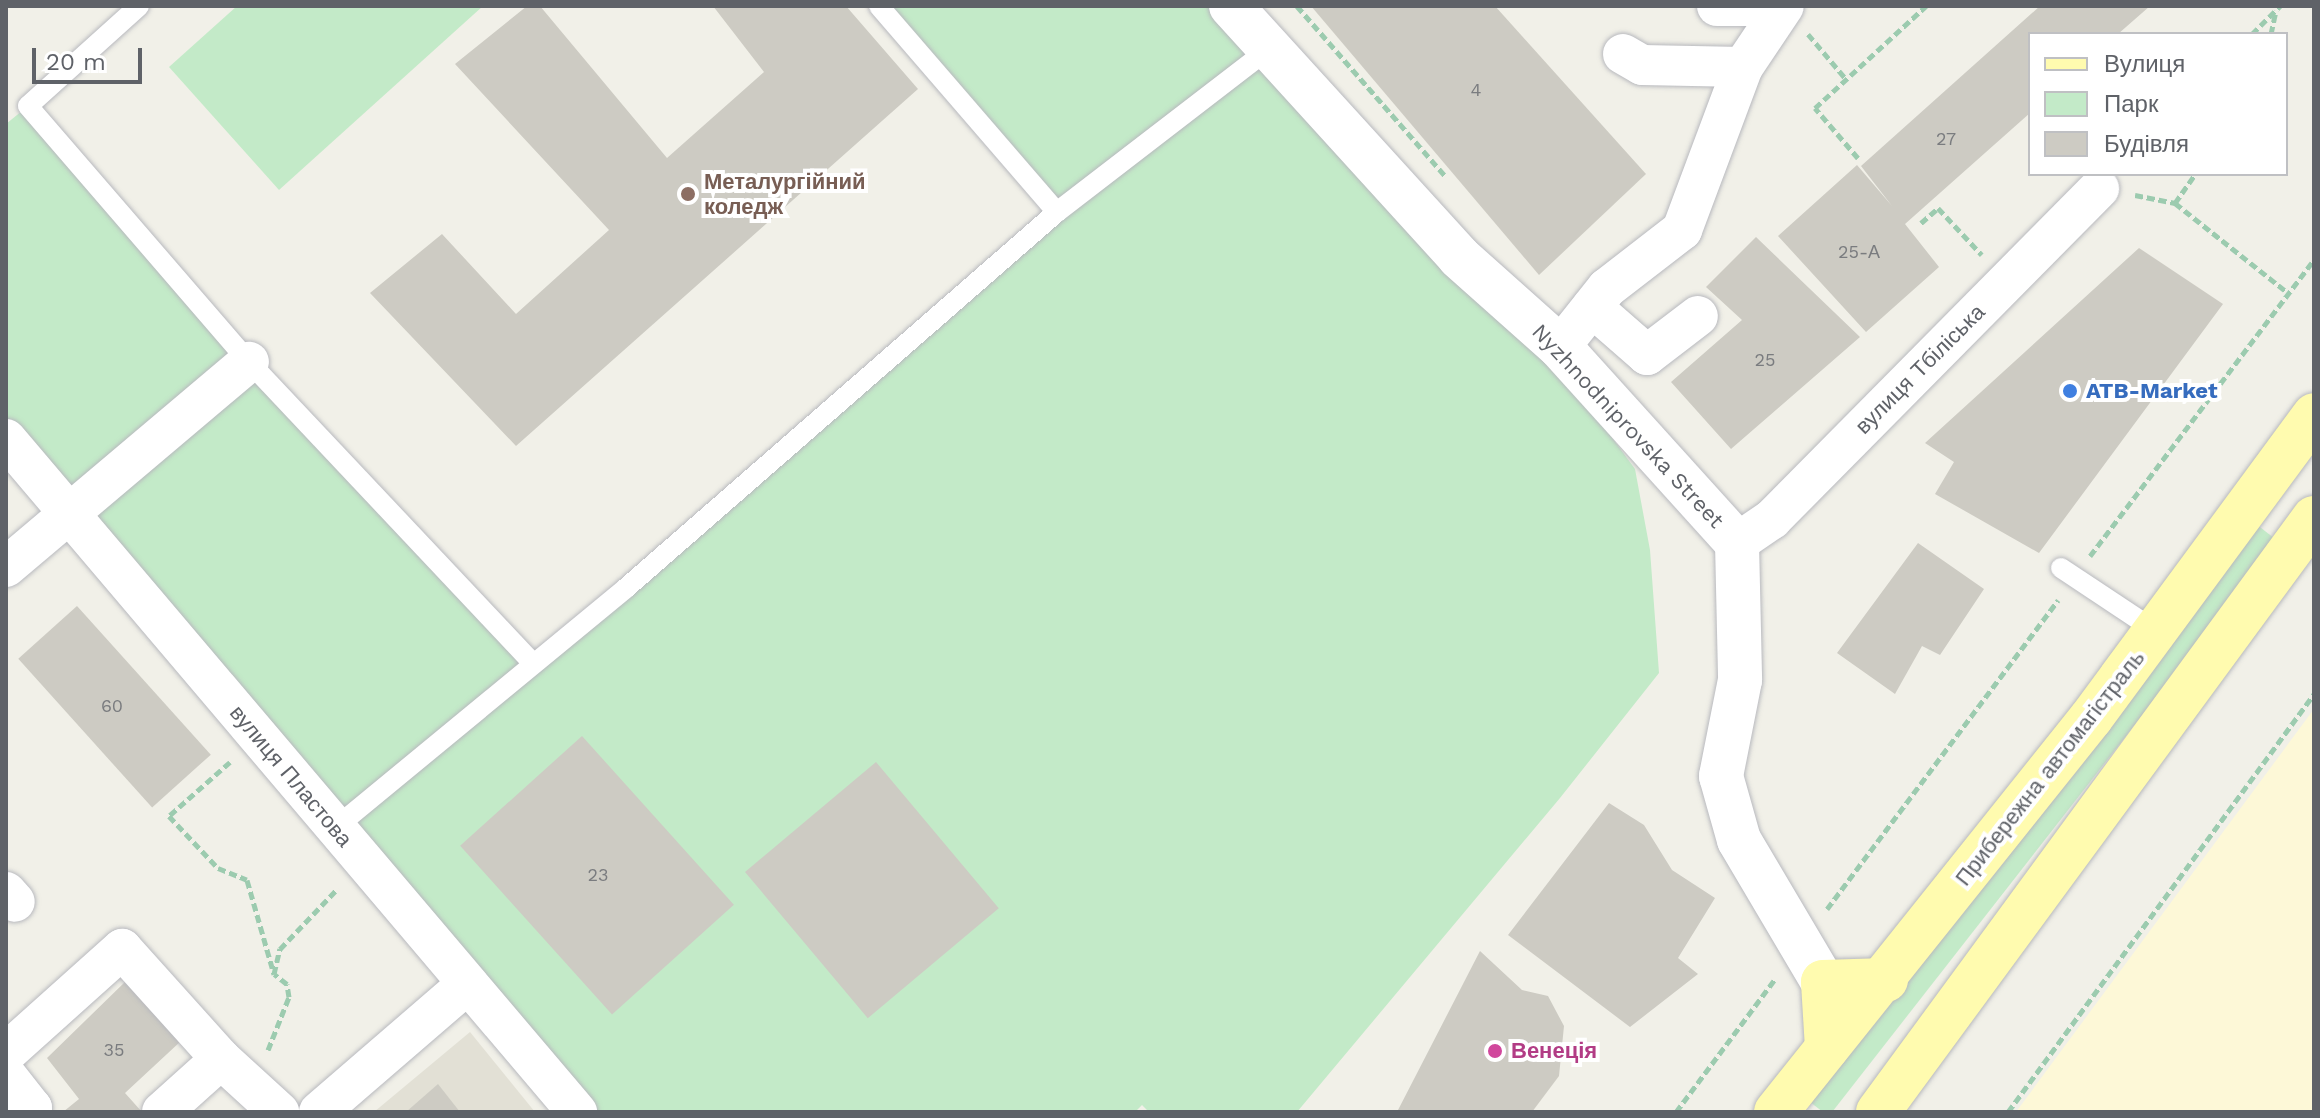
<!DOCTYPE html>
<meta charset="utf-8">
<style>
body{margin:0}
#map{position:relative;width:2320px;height:1118px;overflow:hidden;background:#f1f0e8;font-family:"Work Sans",sans-serif}
div>[style]{position:absolute}
[style*='--x']{left:calc(var(--x)*1px);top:calc(var(--y)*1px);width:calc(var(--w)*1px);rotate:calc(var(--a)*1deg)}
.education>*{inset:0;background:#e2e0d5}
.green>*{inset:0;background:#c3eac8;transform-origin:0 0}
.sand>*{inset:0;background:#fdf8d7}
.building>*{inset:0;background:#cdcbc3;transform-origin:0 0}
.path>*{height:5px;margin-top:-2.5px;transform-origin:0;background:repeating-linear-gradient(90deg,#9ccbaf 0 8px,transparent 0 12px)}
.roads{filter:drop-shadow(0 0 2px #b8b9be) drop-shadow(0 0 2px #b8b9be)}
.lane>*{height:20px;margin:-10px;padding:0 10px;transform-origin:10px;border-radius:10px;background:#fff}
.street>*{height:40px;margin:-20px;padding:0 20px;transform-origin:20px;border-radius:20px;background:#fff}
.secondary>*{height:44px;margin:-22px;padding:0 22px;transform-origin:22px;border-radius:22px;background:#fff}
.primary>*{height:44px;margin:-22px;padding:0 22px;transform-origin:22px;border-radius:22px;background:#fffbaf}
.dots>*{width:22px;height:22px;translate:-50% -50%;box-sizing:border-box;border:4px solid #fff;border-radius:50%}
span{translate:-50% -50%;white-space:nowrap;text-align:center;line-height:1.15;-webkit-text-stroke:8px #fff;paint-order:stroke}
.number-label{font-size:18px;color:#7a7c7f}
.number-label span{-webkit-text-stroke-width:0}
.education-label{font-size:22px;color:#785e54;font-weight:700}
.left{translate:0 -50%;text-align:left}
.street-label{font-size:22px;color:#5f6268}
.shop-label{font-size:22px;color:#366cbe;font-weight:700}
.hotel-label{font-size:22px;color:#b23c85;font-weight:700}
.frame{position:absolute;inset:0;border:8px solid #5f6268;pointer-events:none}
.legend{position:absolute;left:2028px;top:32px;width:260px;height:144px;box-sizing:border-box;background:#fff;border:2px solid #bfc0c3;margin:0;padding:10px 14px;list-style:none;font-size:24px;color:#5f6268}
.legend li{display:flex;align-items:center;gap:16px;height:40px}
.legend b{width:40px;border:2px solid #bfc0c3}
.scale{position:absolute;left:32px;top:48px;width:110px;height:36px;box-sizing:border-box;border:4px solid #5f6268;border-top:0;padding-left:10px;font-size:24px;line-height:28px;white-space:nowrap;color:#5f6268;-webkit-text-stroke:6px #fff;paint-order:stroke}
</style>
<div id="map">
<div class="education">
<i style="clip-path:polygon(470px 1032px,535px 1112px,374px 1112px)"></i>
</div>
<div class="green">
<i style="clip-path:polygon(237px 6px,483px 6px,279px 190px,169px 67px)"></i>
<i style="clip-path:polygon(879px 6px,1231px 6px,1550px 353px,1635px 469px,1650px 550px,1659px 673px,1560px 798px,1297px 1112px,1149px 1112px,1142px 1105px,1135px 1112px,565px 1112px,6px 439px,6px 124px,28px 106px,531px 661px,1056px 213px)"></i>
<i style="left:2256px;top:524px;width:28px;height:730px;rotate:38deg"></i>
</div>
<div class="sand">
<i style="clip-path:polygon(2314px 709px,2314px 1112px,2016px 1112px)"></i>
</div>
<div class="building">
<i style="clip-path:polygon(527px 6px,540px 6px,667px 158px,764px 72px,713px 6px,846px 6px,918px 89px,516px 446px,370px 293px,442px 234px,516px 314px,609px 230px,455px 64px)"></i>
<i style="clip-path:polygon(1311px 6px,1495px 6px,1646px 174px,1539px 275px)"></i>
<i style="clip-path:polygon(2040px 6px,2150px 6px,2118px 34px,2030px 34px,2030px 113px,1905px 224px,1939px 267px,1866px 332px,1778px 236px,1857px 165px,1892px 206px,1861px 166px)"></i>
<i style="clip-path:polygon(1756px 237px,1860px 337px,1731px 449px,1671px 382px,1742px 320px,1706px 287px)"></i>
<i style="clip-path:polygon(2139px 248px,2223px 304px,2039px 553px,1935px 494px,1954px 462px,1925px 443px)"></i>
<i style="clip-path:polygon(1918px 543px,1984px 589px,1940px 655px,1922px 646px,1895px 694px,1837px 653px)"></i>
<i style="left:77px;top:606px;width:200px;height:79px;rotate:48deg"></i>
<i style="left:582px;top:736px;width:227px;height:164px;rotate:48deg"></i>
<i style="left:876px;top:762px;width:191px;height:171px;rotate:50deg"></i>
<i style="clip-path:polygon(1609px 803px,1644px 825px,1672px 870px,1715px 898px,1678px 958px,1698px 974px,1630px 1027px,1508px 935px)"></i>
<i style="clip-path:polygon(1480px 951px,1522px 990px,1548px 996px,1564px 1026px,1559px 1076px,1532px 1112px,1397px 1112px)"></i>
<i style="clip-path:polygon(127px 980px,181px 1041px,125px 1093px,142px 1112px,63px 1112px,79px 1099px,47px 1058px)"></i>
<i style="clip-path:polygon(438px 1084px,460px 1112px,406px 1112px)"></i>
</div>
<div class="path">
<i style="--x:1297;--y:6;--w:227;--a:48.9"></i>
<i style="--x:1808;--y:34;--w:59;--a:49.8"></i>
<i style="--x:2252;--y:34;--w:40;--a:-45"></i>
<i style="--x:2271;--y:34;--w:24;--a:-78"></i>
<i style="--x:1858;--y:158;--w:66;--a:-130.7"></i>
<i style="--x:1815;--y:108;--w:151;--a:-42.6"></i>
<i style="--x:2135;--y:195;--w:41;--a:11.3"></i>
<i style="--x:2175;--y:203;--w:144;--a:38.5"></i>
<i style="--x:2175;--y:203;--w:35;--a:-55"></i>
<i style="--x:1921;--y:223;--w:23;--a:-41"></i>
<i style="--x:1938;--y:208;--w:64;--a:46.9"></i>
<i style="--x:2090;--y:556;--w:371;--a:-52.9"></i>
<i style="--x:230;--y:762;--w:81;--a:138.5"></i>
<i style="--x:169;--y:816;--w:71;--a:46.7"></i>
<i style="--x:218;--y:868;--w:31;--a:22"></i>
<i style="--x:247;--y:880;--w:98;--a:74"></i>
<i style="--x:1827;--y:909;--w:386;--a:-53.2"></i>
<i style="--x:268;--y:1050;--w:57;--a:-68.4"></i>
<i style="--x:289;--y:997;--w:13;--a:-99"></i>
<i style="--x:287;--y:984;--w:16;--a:-142"></i>
<i style="--x:274;--y:974;--w:26;--a:-77"></i>
<i style="--x:280;--y:949;--w:84;--a:-46.4"></i>
<i style="--x:1676;--y:1112;--w:167;--a:-53.3"></i>
<i style="--x:2008;--y:1112;--w:518;--a:-53.79"></i>
</div>
<div class="roads">
<div class="lane">
<i style="--x:139;--y:6;--w:149;--a:138"></i>
<i style="--x:28;--y:106;--w:338;--a:49.2"></i>
<i style="--x:249;--y:362;--w:411;--a:46.7"></i>
<i style="--x:879;--y:6;--w:272;--a:49.2"></i>
<i style="--x:2061;--y:568;--w:114;--a:33.6"></i>
<i style="--x:335;--y:828;--w:377;--a:-39.5"></i>
<i style="--x:626;--y:588;--w:572;--a:-41.1"></i>
<i style="--x:1057;--y:212;--w:265;--a:-37.6"></i>
</div>
<div class="street">
<i style="--x:1717;--y:6;--w:39;--a:0"></i>
<i style="--x:1623;--y:54;--w:22;--a:30"></i>
<i style="--x:1642;--y:65;--w:101;--a:1.1"></i>
<i style="--x:1592;--y:307;--w:73;--a:41.1"></i>
<i style="--x:1647;--y:355;--w:64;--a:-37.4"></i>
<i style="--x:1560;--y:347;--w:75;--a:-51.5"></i>
<i style="--x:1607;--y:288;--w:95;--a:-37.7"></i>
<i style="--x:1682;--y:230;--w:174;--a:-69.5"></i>
<i style="--x:1743;--y:67;--w:73;--a:-56.1"></i>
<i style="--x:6;--y:439;--w:883;--a:49.69"></i>
<i style="--x:1737;--y:543;--w:42;--a:-34.4"></i>
<i style="--x:1772;--y:519;--w:465;--a:-45.3"></i>
<i style="--x:6;--y:567;--w:318;--a:-40.2"></i>
<i style="--x:6;--y:892;--w:13;--a:48"></i>
<i style="--x:6;--y:1053;--w:156;--a:-41.9"></i>
<i style="--x:122;--y:949;--w:148;--a:48"></i>
<i style="--x:221;--y:1059;--w:79;--a:42.4"></i>
<i style="--x:6;--y:1075;--w:42;--a:51.8"></i>
<i style="--x:32;--y:1108;--w:6;--a:135"></i>
<i style="--x:162;--y:1112;--w:79;--a:-41.9"></i>
<i style="--x:319;--y:1112;--w:194;--a:-40.8"></i>
</div>
<div class="secondary">
<i style="--x:1231;--y:6;--w:339;--a:47.7"></i>
<i style="--x:1459;--y:257;--w:135;--a:41.7"></i>
<i style="--x:1560;--y:347;--w:264;--a:47.9"></i>
<i style="--x:1737;--y:543;--w:137;--a:88.7"></i>
<i style="--x:1740;--y:680;--w:98;--a:101.2"></i>
<i style="--x:1721;--y:776;--w:66;--a:74.3"></i>
<i style="--x:1739;--y:840;--w:165;--a:59.4"></i>
</div>
<div class="primary">
<i style="--x:1827;--y:1048;--w:66;--a:-93.5"></i>
<i style="--x:1823;--y:982;--w:63;--a:-1.8"></i>
<i style="--x:1776;--y:1112;--w:504;--a:-51.36"></i>
<i style="--x:2091;--y:718;--w:376;--a:-53.6"></i>
<i style="--x:1878;--y:1112;--w:737;--a:-53.72"></i>
</div>
</div>
<div class="dots">
<i style="left:688px;top:194px;background:#8d6e63"></i>
<i style="left:2070px;top:391px;background:#3f7fe0"></i>
<i style="left:1495px;top:1051px;background:#d1479c"></i>
</div>
<div class="number-label">
<span style="left:1476px;top:90px">4</span>
<span style="left:1946px;top:139px">27</span>
<span style="left:1859px;top:252px">25-А</span>
<span style="left:1765px;top:360px">25</span>
<span style="left:112px;top:706px">60</span>
<span style="left:598px;top:875px">23</span>
<span style="left:114px;top:1050px">35</span>
</div>
<div class="education-label">
<span class="left" style="left:704px;top:194px">Металургійний<br>коледж</span>
</div>
<div class="street-label">
<span style="left:1920px;top:369px;rotate:-45deg">вулиця Тбіліська</span>
<span style="left:1628px;top:426px;rotate:47deg">Nyzhnodniprovska Street</span>
<span style="left:2050px;top:768px;rotate:-52deg">Прибережна автомагістраль</span>
<span style="left:291px;top:776px;rotate:50deg">вулиця Пластова</span>
</div>
<div class="shop-label">
<span class="left" style="left:2086px;top:391px">ATB-Market</span>
</div>
<div class="hotel-label">
<span class="left" style="left:1511px;top:1051px">Венеція</span>
</div>
<div class="frame"></div>
<ul class="legend">
<li><b style="height:10px;background:#fffbaf"></b>Вулиця</li>
<li><b style="height:22px;background:#c3eac8"></b>Парк</li>
<li><b style="height:22px;background:#cdcbc3"></b>Будівля</li>
</ul>
<div class="scale">20 m</div>
</div>
